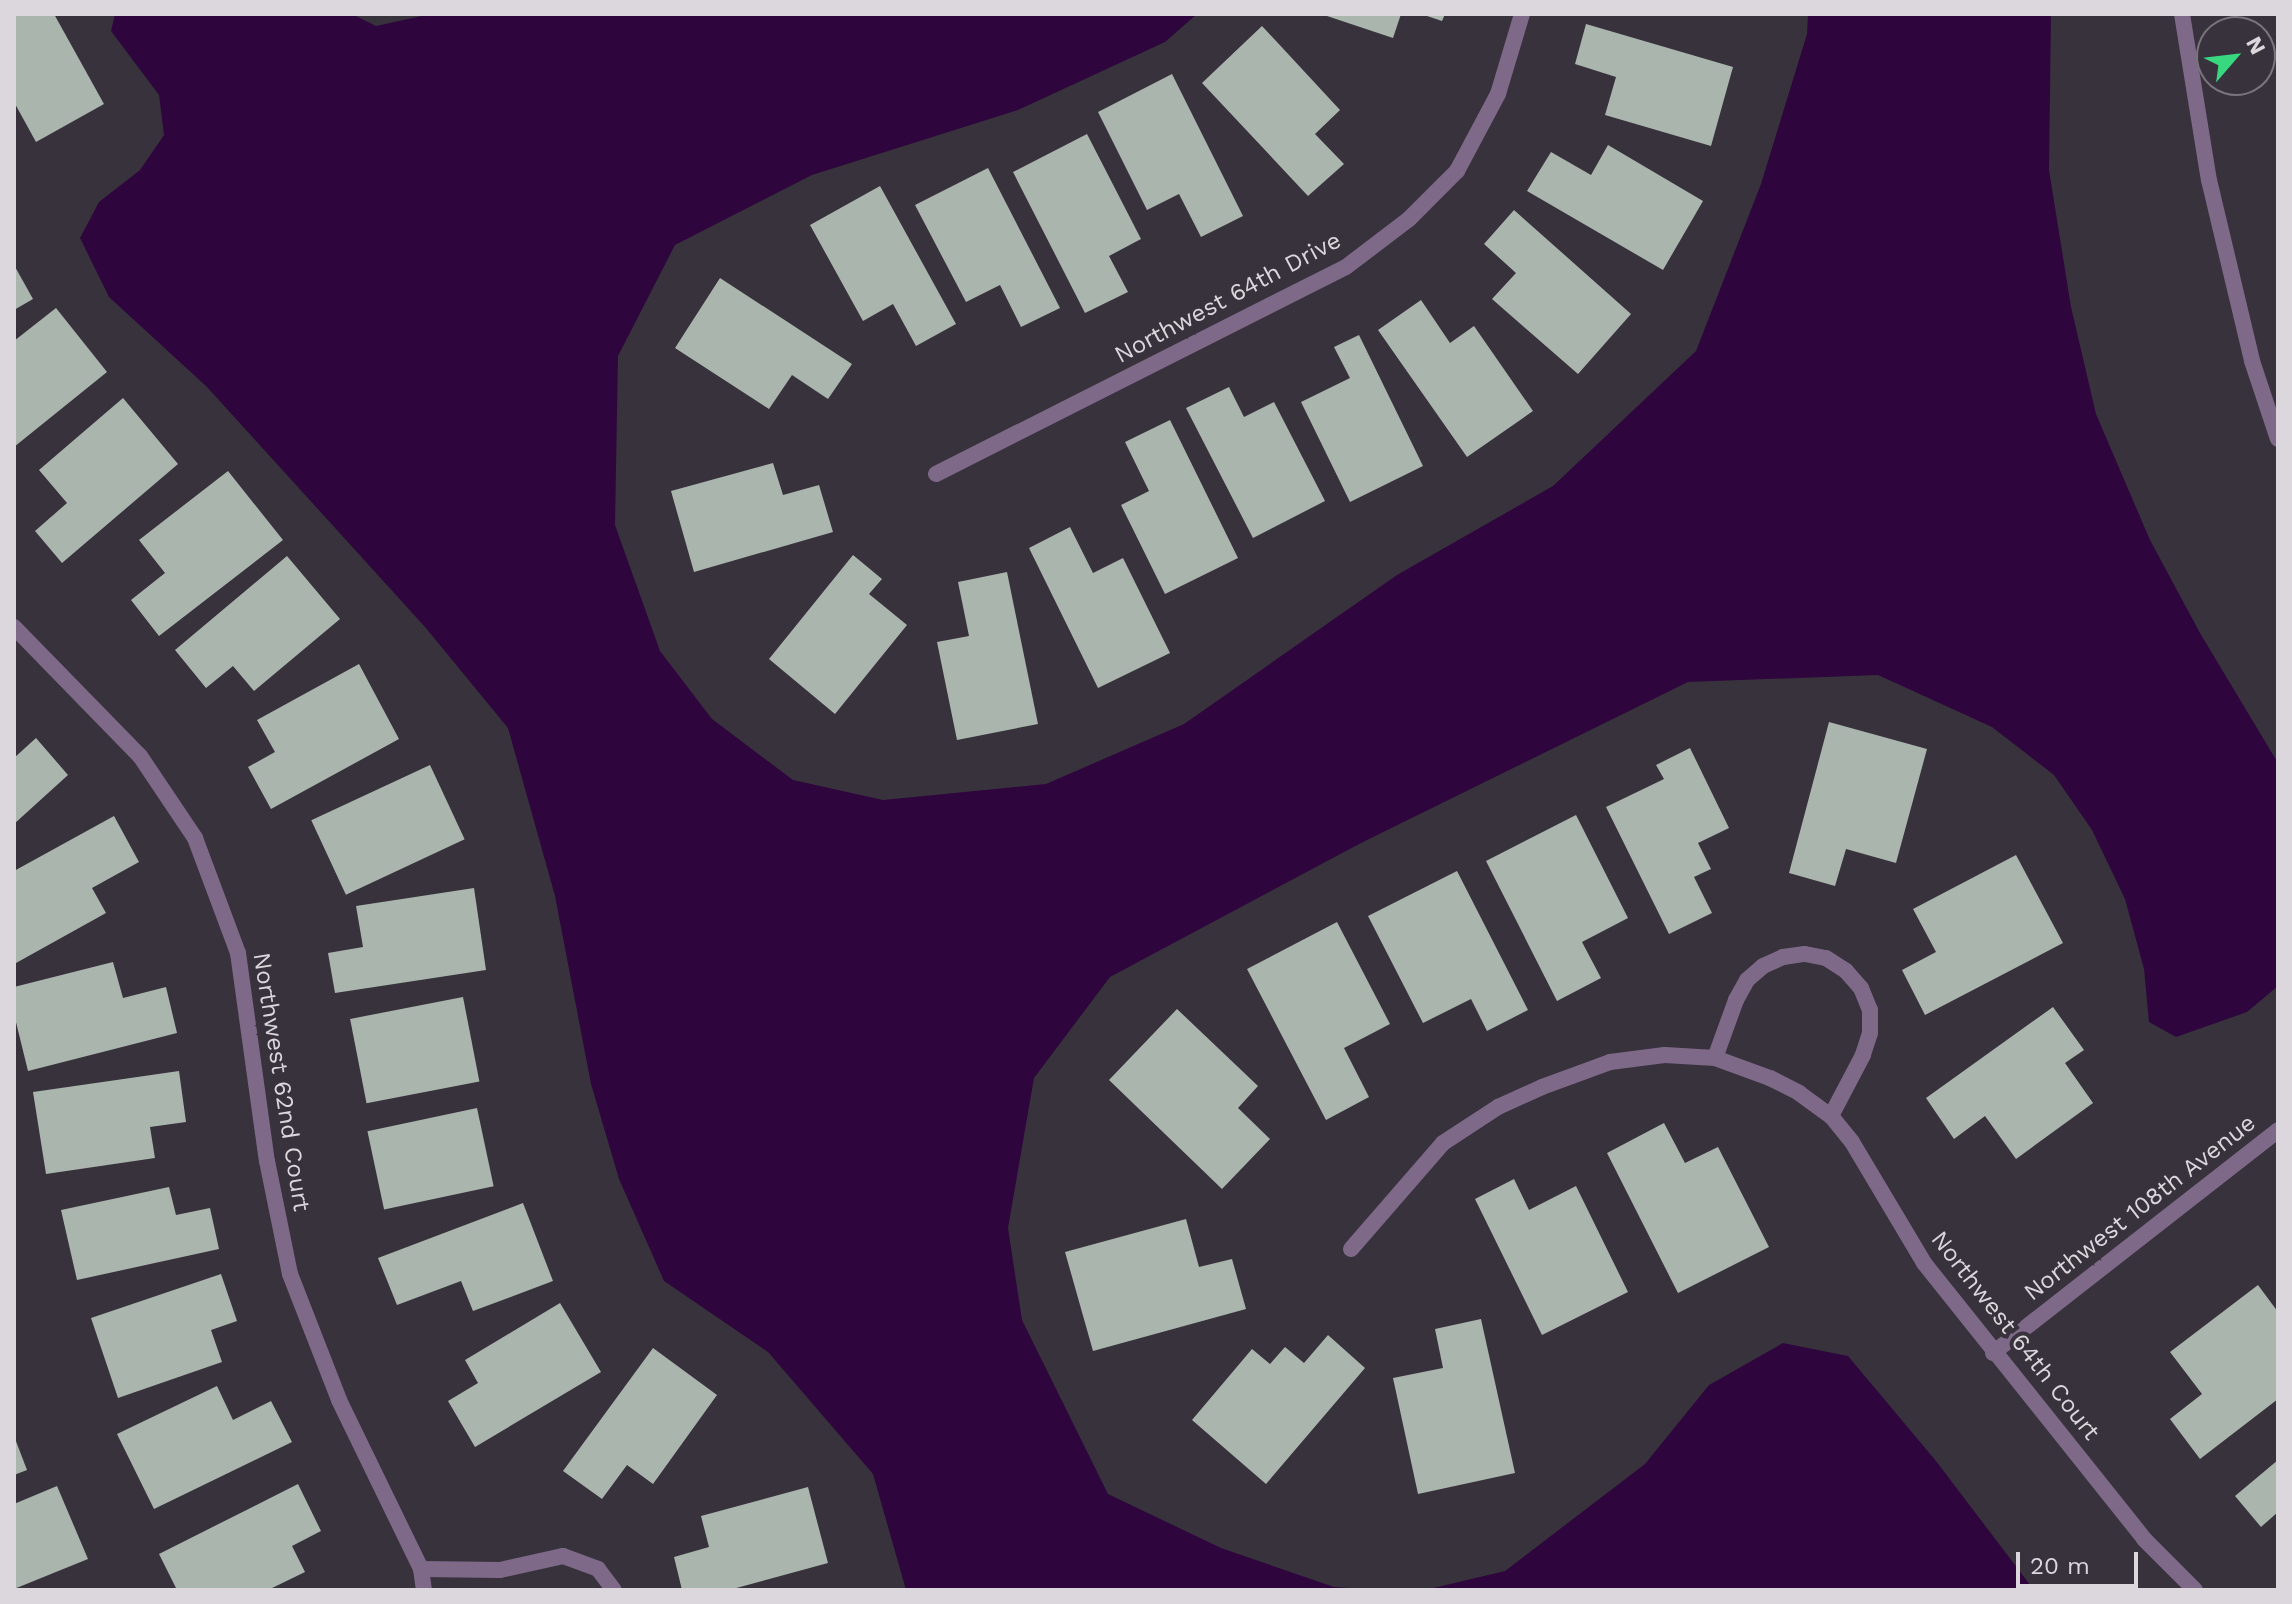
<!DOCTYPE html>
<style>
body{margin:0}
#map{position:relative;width:2292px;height:1604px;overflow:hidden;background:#38323c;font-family:"Work Sans",sans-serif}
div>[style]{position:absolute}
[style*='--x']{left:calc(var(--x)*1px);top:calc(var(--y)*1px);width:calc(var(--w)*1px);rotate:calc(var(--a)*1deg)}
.water>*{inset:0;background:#2e063d}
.building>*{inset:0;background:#aab6ad;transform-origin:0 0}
.street>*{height:16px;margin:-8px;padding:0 8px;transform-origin:8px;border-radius:8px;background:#7e6989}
span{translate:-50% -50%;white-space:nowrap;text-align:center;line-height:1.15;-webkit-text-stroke:8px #38323c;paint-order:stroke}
.street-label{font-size:24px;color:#dbd7dd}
.frame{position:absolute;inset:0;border:16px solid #dbd7dd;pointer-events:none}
.north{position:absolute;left:2196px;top:16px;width:80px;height:80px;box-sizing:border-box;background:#38323c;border:2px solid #79747c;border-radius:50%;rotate:62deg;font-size:22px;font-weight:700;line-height:32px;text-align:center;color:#dbd7dd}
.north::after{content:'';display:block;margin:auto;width:28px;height:36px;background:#37d880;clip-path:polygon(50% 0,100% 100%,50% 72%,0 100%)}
.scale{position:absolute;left:2016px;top:1552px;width:122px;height:36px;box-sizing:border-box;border:4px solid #dbd7dd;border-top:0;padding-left:10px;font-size:24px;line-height:28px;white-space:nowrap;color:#dbd7dd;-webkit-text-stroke:6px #38323c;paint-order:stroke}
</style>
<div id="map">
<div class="water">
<i style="clip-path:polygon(115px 14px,352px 14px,376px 26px,431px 14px,1197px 14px,1165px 42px,1018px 110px,812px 175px,675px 245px,618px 356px,615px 525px,660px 651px,712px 719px,793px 780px,883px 800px,1046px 784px,1184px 724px,1397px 575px,1553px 486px,1696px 351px,1761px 184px,1807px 34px,1808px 14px,2051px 14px,2049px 170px,2071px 307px,2096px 414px,2150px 540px,2200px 633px,2278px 763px,2278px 986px,2247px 1012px,2176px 1037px,2149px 1022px,2144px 969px,2125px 899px,2092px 830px,2054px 775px,1992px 727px,1878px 675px,1688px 682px,1363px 842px,1110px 977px,1034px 1078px,1008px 1228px,1022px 1320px,1108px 1494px,1221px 1548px,1334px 1587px,1384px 1590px,906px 1590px,873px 1474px,768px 1352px,664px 1281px,619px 1179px,591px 1084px,555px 896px,508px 728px,425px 627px,207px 387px,109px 297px,80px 238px,99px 202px,140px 170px,164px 135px,159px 95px,111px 31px)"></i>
<i style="clip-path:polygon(1783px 1343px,1848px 1356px,1936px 1461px,2034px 1590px,1425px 1590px,1505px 1571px,1645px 1464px,1709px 1385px)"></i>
</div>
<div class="building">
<i style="clip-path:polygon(14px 14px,54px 14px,104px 104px,36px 142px,14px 102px)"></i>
<i style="clip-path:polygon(1321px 14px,1401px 14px,1393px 38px)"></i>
<i style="clip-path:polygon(1421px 14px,1445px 14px,1442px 21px)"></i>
<i style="clip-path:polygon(1586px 24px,1733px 67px,1711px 146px,1605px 115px,1616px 77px,1575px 64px)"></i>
<i style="clip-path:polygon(1262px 26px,1340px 110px,1315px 134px,1344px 164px,1308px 196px,1202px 83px)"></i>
<i style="clip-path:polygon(1172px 74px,1243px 216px,1201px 237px,1179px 194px,1147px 210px,1098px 112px)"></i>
<i style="clip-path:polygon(1087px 134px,1141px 239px,1109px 256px,1128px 292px,1085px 313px,1013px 172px)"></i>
<i style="clip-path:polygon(1608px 145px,1703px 201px,1663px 270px,1527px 191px,1551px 152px,1591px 175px)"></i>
<i style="clip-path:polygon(988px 168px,1060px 308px,1021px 327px,1000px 285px,966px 302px,915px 205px)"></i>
<i style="clip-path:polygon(880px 186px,956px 324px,916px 346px,893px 304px,863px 321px,810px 225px)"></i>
<i style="clip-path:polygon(1514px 210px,1631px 314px,1578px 374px,1492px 299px,1516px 273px,1484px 244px)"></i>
<i style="clip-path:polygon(14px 265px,33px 299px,14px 310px)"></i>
<i style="clip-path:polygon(720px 278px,852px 364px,828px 399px,792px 375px,769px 409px,675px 348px)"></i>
<i style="clip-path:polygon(1421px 300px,1450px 343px,1474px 326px,1533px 411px,1467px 457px,1378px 330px)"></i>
<i style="clip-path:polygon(56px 308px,107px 372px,14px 447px,14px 341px)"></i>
<i style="clip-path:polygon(1359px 335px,1423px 466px,1350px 502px,1301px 402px,1350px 378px,1334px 347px)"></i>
<i style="clip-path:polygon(1229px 387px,1244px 417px,1274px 402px,1325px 501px,1253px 538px,1186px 408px)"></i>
<i style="clip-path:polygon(123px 398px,178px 464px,62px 563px,35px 531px,67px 503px,39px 470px)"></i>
<i style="clip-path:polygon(1170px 420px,1238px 558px,1165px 594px,1121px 505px,1149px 491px,1125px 442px)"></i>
<i style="clip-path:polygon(773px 463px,783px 495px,819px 485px,833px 532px,694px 572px,671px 491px)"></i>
<i style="clip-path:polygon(228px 471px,283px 540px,159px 636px,131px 600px,165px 573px,139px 540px)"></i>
<i style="clip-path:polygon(1070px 527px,1093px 573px,1123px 558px,1170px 653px,1098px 688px,1029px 548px)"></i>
<i style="clip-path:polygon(853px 555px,882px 579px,869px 594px,907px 625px,835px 714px,769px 659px)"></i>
<i style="clip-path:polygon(287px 556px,340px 619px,254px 691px,233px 666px,206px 688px,175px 650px)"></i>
<i style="clip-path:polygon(1007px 572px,1038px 724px,957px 740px,937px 642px,969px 636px,958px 582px)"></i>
<i style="clip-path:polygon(359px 664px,399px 739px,271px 809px,248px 767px,275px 752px,257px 720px)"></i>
<i style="clip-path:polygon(1829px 722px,1927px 749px,1896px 863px,1846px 849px,1835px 886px,1789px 873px)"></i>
<i style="clip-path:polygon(36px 738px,68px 775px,14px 824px,14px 758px)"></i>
<i style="clip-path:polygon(1690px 748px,1729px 828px,1698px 843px,1711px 869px,1694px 877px,1712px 913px,1669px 934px,1606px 807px,1664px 779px,1656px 765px)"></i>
<i style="left:430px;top:765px;width:82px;height:131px;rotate:65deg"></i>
<i style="clip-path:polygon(1576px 815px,1628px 918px,1582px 942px,1601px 978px,1557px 1001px,1486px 861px)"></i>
<i style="clip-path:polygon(114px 816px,139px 862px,92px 888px,106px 913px,16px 963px,14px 871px)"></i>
<i style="clip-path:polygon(2016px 855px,2063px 943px,1925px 1015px,1902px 970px,1936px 952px,1913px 909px)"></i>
<i style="clip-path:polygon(1457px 871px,1528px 1010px,1487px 1031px,1471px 999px,1423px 1023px,1368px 916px)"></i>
<i style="clip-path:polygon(474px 888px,486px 970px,335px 993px,328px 953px,363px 947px,356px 906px)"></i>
<i style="clip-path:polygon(1337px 922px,1390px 1024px,1344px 1048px,1369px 1097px,1326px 1120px,1247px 969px)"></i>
<i style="clip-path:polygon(113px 962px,123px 998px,166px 987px,177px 1033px,28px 1071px,14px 1014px,14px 987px)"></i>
<i style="left:463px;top:997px;width:86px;height:115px;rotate:79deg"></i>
<i style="clip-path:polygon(2053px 1007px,2084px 1050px,2065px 1063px,2093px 1103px,2016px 1159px,1985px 1116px,1954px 1139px,1926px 1098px)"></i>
<i style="clip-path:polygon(1177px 1009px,1258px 1086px,1238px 1108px,1270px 1139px,1222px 1189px,1109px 1080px)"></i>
<i style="clip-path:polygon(179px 1071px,186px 1122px,150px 1127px,155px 1158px,46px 1174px,33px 1092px)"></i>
<i style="left:477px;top:1108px;width:80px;height:112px;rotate:78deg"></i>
<i style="clip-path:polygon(1664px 1123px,1685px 1163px,1718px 1147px,1769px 1247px,1678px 1293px,1607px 1153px)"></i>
<i style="clip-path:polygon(1514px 1179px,1529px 1210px,1576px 1186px,1628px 1292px,1542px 1335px,1475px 1199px)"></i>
<i style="clip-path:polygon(169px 1187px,176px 1215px,210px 1208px,219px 1249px,77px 1280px,61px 1210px)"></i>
<i style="clip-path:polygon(523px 1203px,553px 1281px,473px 1311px,461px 1281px,397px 1305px,378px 1258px)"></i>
<i style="clip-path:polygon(1186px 1219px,1199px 1267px,1232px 1259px,1246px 1309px,1093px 1351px,1065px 1252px)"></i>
<i style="clip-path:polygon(221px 1274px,237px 1321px,211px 1330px,222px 1362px,118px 1398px,91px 1318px)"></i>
<i style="clip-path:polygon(2258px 1285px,2278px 1312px,2278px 1399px,2200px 1459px,2170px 1419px,2202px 1394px,2170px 1352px)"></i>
<i style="clip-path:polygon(560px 1303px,601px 1372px,475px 1447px,448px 1401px,478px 1383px,465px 1360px)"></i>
<i style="clip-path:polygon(1481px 1319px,1515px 1473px,1418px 1494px,1393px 1378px,1443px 1368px,1435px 1329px)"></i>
<i style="clip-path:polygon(1328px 1335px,1365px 1368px,1266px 1484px,1192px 1420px,1252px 1349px,1270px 1364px,1285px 1347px,1304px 1363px)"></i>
<i style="clip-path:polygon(653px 1348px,717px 1395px,653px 1484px,627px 1465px,602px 1499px,563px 1471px)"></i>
<i style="clip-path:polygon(217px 1386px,233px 1420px,271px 1401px,292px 1442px,154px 1509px,117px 1434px)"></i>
<i style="clip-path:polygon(14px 1436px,27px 1470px,14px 1475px)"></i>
<i style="clip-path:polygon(2278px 1460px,2278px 1512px,2261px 1527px,2235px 1496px)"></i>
<i style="clip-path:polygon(298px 1484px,321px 1531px,292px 1546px,305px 1572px,268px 1590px,177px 1590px,159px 1554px)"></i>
<i style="clip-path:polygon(57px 1486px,88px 1559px,14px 1589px,14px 1504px)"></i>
<i style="clip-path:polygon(808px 1487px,828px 1563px,729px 1590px,682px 1590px,674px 1557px,709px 1547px,701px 1516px)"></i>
</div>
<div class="street">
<i style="--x:2182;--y:14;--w:168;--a:80.8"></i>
<i style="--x:2209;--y:180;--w:186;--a:76.6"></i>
<i style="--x:2252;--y:361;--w:82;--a:71.6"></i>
<i style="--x:936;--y:474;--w:459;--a:-26.8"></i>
<i style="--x:1346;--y:267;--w:79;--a:-37.3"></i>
<i style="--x:1409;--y:219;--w:68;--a:-45"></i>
<i style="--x:1457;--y:171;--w:87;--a:-62"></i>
<i style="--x:1498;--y:94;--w:84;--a:-73.3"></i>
<i style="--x:14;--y:627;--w:180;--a:45.7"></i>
<i style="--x:140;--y:756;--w:99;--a:56.1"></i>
<i style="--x:195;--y:838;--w:123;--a:69.5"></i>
<i style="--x:238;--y:953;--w:210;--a:82.1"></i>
<i style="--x:267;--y:1161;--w:115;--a:78.5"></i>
<i style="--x:290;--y:1274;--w:135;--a:68.7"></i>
<i style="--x:339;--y:1400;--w:188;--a:64.1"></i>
<i style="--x:421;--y:1569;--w:21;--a:82"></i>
<i style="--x:1715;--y:1058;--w:62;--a:-70.1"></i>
<i style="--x:1736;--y:1000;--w:23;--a:-61"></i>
<i style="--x:1747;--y:980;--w:21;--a:-41"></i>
<i style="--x:1763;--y:966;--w:22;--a:-24"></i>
<i style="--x:1783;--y:957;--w:22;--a:-8"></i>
<i style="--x:1805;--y:954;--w:21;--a:11"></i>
<i style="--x:1826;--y:958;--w:24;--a:33"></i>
<i style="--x:1846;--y:971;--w:23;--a:49"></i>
<i style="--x:1861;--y:988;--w:24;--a:68"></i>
<i style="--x:1870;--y:1010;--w:23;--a:90"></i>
<i style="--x:1870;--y:1033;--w:23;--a:108"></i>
<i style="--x:1863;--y:1055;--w:69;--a:117.7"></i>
<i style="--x:1351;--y:1249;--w:140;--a:-49"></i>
<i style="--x:1443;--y:1143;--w:66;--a:-33.2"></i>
<i style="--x:1498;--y:1107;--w:48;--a:-24.4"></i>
<i style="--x:1542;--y:1087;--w:72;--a:-20.2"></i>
<i style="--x:1610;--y:1062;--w:55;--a:-7.3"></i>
<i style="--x:1665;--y:1055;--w:50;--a:3.4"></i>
<i style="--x:1715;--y:1058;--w:59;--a:20"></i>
<i style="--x:1770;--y:1078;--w:33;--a:27"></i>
<i style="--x:1799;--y:1093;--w:39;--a:36"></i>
<i style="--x:1831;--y:1116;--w:33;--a:51"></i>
<i style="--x:1852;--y:1142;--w:141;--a:59.2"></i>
<i style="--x:1924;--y:1263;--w:353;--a:51.4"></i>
<i style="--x:2144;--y:1539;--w:72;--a:45"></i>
<i style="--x:1993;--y:1353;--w:362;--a:-38"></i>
<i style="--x:421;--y:1569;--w:79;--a:0.7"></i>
<i style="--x:500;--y:1570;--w:65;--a:-12.5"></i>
<i style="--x:563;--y:1556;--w:37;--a:20"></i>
<i style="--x:598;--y:1569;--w:26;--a:53"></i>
</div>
<div class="street-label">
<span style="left:1228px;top:298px;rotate:-28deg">Northwest 64th Drive</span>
<span style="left:281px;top:1082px;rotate:81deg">Northwest 62nd Court</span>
<span style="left:2140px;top:1208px;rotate:-38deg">Northwest 108th Avenue</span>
<span style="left:2015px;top:1336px;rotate:52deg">Northwest 64th Court</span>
</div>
<div class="frame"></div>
<div class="north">N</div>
<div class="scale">20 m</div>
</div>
